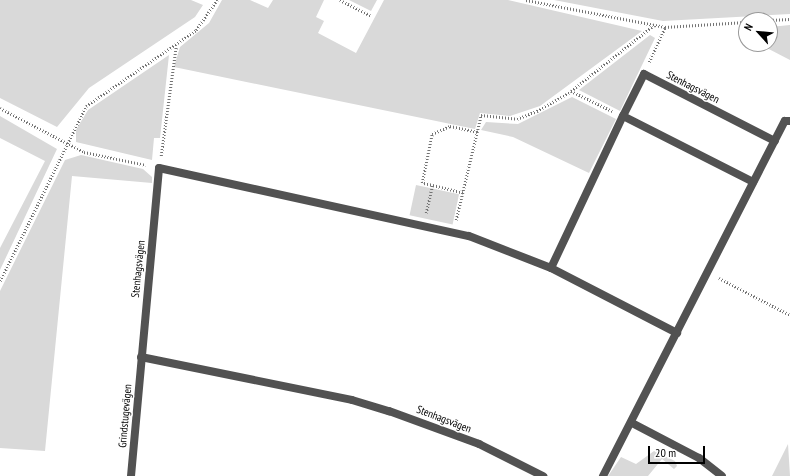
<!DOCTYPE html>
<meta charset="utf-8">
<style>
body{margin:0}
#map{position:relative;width:790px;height:476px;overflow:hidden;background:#fff;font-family:"PT Sans Narrow",sans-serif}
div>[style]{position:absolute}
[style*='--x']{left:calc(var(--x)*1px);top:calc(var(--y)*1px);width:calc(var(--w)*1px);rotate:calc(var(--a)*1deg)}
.green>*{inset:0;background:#d9d9d9;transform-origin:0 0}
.path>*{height:2.5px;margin-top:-1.25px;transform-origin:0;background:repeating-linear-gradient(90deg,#747474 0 1px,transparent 0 3px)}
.minor>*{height:8px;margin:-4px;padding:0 4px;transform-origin:4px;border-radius:4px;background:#525252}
span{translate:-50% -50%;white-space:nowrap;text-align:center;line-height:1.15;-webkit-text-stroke:3px #fff;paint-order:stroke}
.street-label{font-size:11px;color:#000}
.north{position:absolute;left:738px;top:12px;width:40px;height:40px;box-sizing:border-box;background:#fff;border:1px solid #999;border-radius:50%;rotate:297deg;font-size:11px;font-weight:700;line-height:16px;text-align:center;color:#000}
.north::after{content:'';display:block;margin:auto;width:14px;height:18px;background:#000;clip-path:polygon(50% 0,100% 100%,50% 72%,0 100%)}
.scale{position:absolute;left:648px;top:446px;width:57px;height:18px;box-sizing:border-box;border:2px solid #000;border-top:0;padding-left:5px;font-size:12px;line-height:14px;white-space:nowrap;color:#000;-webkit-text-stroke:3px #fff;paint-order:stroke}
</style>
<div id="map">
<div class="green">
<i style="clip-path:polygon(0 0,191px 0,203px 5px,195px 17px,89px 88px,57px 127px,0 98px)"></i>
<i style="clip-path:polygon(222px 0,250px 0,268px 8px,273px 0,324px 0,316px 17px,324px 21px,318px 33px,356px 53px,384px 0,508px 0,642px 31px,540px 106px,510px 116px,480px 113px,475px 129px,174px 67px,180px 47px,209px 23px)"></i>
<i style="clip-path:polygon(349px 0,377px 0,371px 11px)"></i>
<i style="clip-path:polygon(554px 0,790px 0,790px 14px,663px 21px)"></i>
<i style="clip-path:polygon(790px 25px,790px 60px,759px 44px,770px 44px,770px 27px)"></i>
<i style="clip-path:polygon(650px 35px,655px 38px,620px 111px,579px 90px)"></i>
<i style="clip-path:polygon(169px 55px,160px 138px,154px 138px,152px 160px,76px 142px,76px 130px,88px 110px)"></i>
<i style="clip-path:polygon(572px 97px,616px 119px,589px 173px,513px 137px,481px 130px,486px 122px,518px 124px)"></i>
<i style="clip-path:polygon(0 116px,57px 149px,0 270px,0 248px,45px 161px,0 138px)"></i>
<i style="clip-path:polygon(81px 155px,143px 169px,152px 177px,152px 183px,72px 176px,45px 451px,0 448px,0 291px,65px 160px)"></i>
<i style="left:416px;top:185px;width:44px;height:31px;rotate:12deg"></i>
<i style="clip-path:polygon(788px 444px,790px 476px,772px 476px)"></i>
<i style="clip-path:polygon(654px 451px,675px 461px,677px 466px,674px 469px,662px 459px,648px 476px,608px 476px,621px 457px,636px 464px)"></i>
</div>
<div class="path">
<i style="--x:340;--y:0;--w:35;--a:27"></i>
<i style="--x:526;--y:0;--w:142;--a:11"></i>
<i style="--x:665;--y:27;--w:81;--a:-3.5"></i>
<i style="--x:770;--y:20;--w:20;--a:-3"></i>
<i style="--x:649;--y:62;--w:38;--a:-65"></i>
<i style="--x:571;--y:91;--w:46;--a:26"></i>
<i style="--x:0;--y:108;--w:95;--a:27.6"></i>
<i style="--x:84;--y:152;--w:63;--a:11.8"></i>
<i style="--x:161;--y:156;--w:111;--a:-82.2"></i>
<i style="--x:463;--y:193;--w:42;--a:-166.3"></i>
<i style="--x:422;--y:183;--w:50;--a:-78.5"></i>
<i style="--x:432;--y:134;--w:20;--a:-24"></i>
<i style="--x:450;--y:126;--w:29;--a:12"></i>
<i style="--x:426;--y:213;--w:28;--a:-77"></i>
<i style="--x:456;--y:220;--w:108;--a:-76.6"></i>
<i style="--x:481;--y:115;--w:36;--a:6"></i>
<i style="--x:517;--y:119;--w:22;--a:-22"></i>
<i style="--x:537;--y:111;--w:39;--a:-30"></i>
<i style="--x:571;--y:91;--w:106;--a:-38.5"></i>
<i style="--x:719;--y:278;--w:80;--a:27.5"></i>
<i style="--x:0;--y:281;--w:195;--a:-63.8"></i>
<i style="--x:86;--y:106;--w:134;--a:-34.6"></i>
<i style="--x:196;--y:30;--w:37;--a:-55"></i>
</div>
<div class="minor">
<i style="--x:623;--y:116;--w:47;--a:-63.4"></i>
<i style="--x:644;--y:74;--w:147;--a:27.1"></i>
<i style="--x:551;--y:268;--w:168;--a:-64.7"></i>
<i style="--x:623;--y:116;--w:146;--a:26.9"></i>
<i style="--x:141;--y:357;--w:215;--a:11.5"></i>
<i style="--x:352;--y:400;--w:39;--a:17"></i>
<i style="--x:389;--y:411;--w:96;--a:20.1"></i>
<i style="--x:479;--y:444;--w:72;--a:26.6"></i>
<i style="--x:632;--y:423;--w:76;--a:27.6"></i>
<i style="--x:699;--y:458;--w:29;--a:38"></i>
<i style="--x:131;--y:476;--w:309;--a:-84.8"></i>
<i style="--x:159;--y:168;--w:317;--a:12.4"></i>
<i style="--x:469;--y:236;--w:88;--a:21.3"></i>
<i style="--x:551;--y:268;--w:142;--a:27.3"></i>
<i style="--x:603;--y:476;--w:399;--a:-62.9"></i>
<i style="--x:785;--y:121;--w:5;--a:0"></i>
</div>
<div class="street-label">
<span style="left:693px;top:87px;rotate:27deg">Stenhagsvägen</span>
<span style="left:138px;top:269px;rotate:-84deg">Stenhagsvägen</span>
<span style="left:125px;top:416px;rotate:-85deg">Grindstugevägen</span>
<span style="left:444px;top:419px;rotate:21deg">Stenhagsvägen</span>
</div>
<div class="north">N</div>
<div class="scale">20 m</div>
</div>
